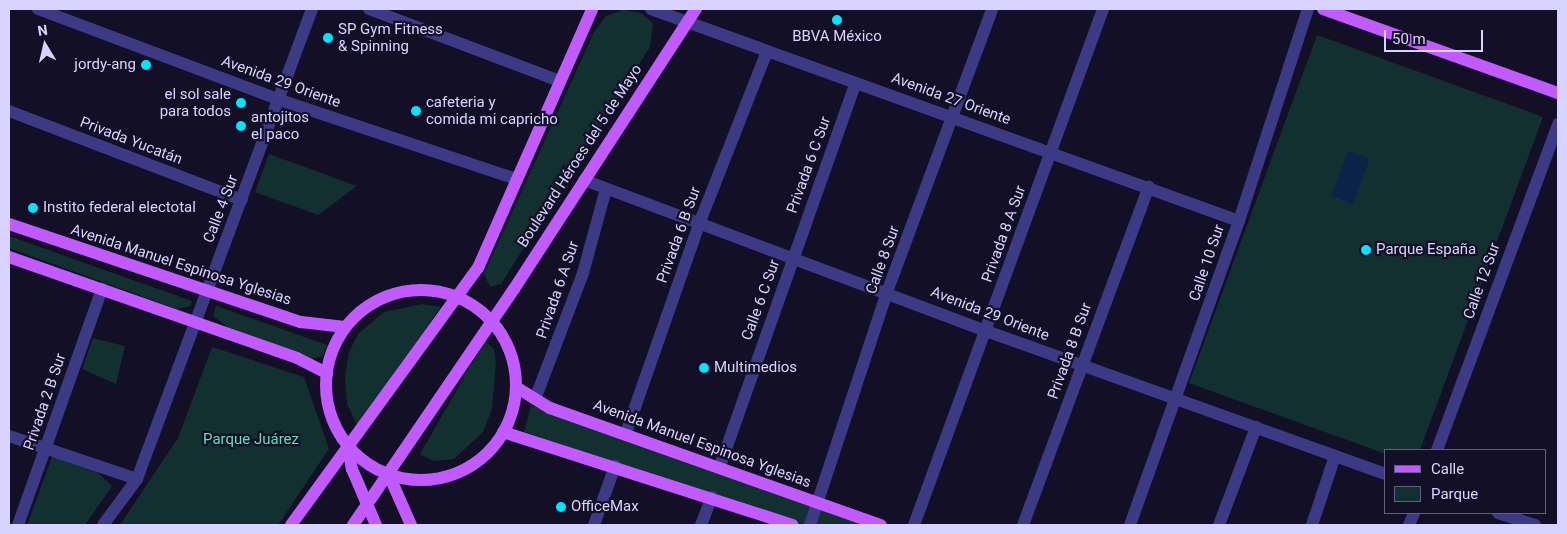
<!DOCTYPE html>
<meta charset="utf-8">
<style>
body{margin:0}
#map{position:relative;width:1567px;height:534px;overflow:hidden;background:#130f26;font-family:Roboto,sans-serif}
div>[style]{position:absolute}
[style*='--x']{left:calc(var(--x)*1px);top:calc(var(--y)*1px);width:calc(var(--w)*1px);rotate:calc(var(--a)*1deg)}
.green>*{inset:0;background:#12302f}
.water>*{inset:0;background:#0c2248;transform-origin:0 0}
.minor>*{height:12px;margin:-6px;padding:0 6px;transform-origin:6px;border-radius:6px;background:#3d3a85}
.major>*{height:12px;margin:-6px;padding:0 6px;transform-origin:6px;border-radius:6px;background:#c25bff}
.major>.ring{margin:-6px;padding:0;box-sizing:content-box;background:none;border:12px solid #c25bff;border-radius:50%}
.dots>*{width:14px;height:14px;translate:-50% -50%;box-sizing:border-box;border:2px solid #130f26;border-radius:50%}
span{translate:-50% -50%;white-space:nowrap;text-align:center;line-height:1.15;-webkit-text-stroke:4.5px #130f26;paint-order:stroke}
.poi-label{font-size:15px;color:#d9d4ff}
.left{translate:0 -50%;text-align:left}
.right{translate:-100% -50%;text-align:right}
.street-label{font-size:15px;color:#d9d4ff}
.park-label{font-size:15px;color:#5fe0c0}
.frame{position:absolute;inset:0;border:10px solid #d9d4ff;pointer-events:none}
.legend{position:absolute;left:1384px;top:449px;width:162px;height:65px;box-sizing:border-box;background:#130f26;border:1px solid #625e7d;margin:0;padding:6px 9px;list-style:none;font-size:15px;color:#d9d4ff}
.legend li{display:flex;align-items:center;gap:10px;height:25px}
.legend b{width:25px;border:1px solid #625e7d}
.north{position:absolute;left:20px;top:20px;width:50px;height:50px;-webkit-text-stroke:4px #130f26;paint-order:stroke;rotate:351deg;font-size:14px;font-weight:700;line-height:20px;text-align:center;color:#d9d4ff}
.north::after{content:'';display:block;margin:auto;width:18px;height:22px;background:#d9d4ff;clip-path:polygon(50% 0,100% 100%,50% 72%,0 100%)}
.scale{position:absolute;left:1384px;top:30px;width:99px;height:22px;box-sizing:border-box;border:2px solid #d9d4ff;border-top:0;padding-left:6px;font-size:15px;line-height:18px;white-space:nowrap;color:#d9d4ff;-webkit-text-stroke:4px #130f26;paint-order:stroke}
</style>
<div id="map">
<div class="green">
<i style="clip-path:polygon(623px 10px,641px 13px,653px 23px,650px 47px,501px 284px,490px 287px,484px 274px,594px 32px,606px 16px)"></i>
<i style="clip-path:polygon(1317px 35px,1543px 117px,1420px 450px,1386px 450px,1386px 454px,1189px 383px)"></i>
<i style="clip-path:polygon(269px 154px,357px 186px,318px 215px,255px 192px)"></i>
<i style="clip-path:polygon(9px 236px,192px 301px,190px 306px,177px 309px,9px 248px)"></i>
<i style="clip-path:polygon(423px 304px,441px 307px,357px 425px,347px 404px,345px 377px,349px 352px,358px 334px,384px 312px)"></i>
<i style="clip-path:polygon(216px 306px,327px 345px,323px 356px,311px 359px,233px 331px,213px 316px)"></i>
<i style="clip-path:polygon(93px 338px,125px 346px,116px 384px,82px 369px)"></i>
<i style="clip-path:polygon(485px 341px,494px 349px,496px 361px,492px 409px,483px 432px,454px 459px,433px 461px,420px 454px)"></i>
<i style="clip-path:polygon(212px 347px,304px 377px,329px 449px,278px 525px,120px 525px,178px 438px)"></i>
<i style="clip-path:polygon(531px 405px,813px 503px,805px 525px,524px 432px)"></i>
<i style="clip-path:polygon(58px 456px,93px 468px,112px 486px,85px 525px,27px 525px,52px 457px)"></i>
<i style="clip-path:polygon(822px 507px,871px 525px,816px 525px)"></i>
</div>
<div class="water">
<i style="left:1348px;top:151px;width:23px;height:48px;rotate:20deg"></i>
</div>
<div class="minor">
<i style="--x:38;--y:9;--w:259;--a:20.6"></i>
<i style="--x:280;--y:100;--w:249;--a:18.5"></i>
<i style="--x:369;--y:9;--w:204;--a:20.7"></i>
<i style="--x:651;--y:9;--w:625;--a:19.83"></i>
<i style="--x:9;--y:111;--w:249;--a:20.9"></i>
<i style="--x:584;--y:180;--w:429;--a:20.6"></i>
<i style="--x:986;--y:331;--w:425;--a:19.7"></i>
<i style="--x:535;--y:399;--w:135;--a:-69.1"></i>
<i style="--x:583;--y:273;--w:87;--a:-74.7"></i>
<i style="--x:626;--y:433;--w:221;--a:-70.7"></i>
<i style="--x:699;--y:224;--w:186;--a:-68.5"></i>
<i style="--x:9;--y:436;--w:135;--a:18.6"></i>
<i style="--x:1437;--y:450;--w:348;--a:-69.6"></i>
<i style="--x:720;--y:466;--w:406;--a:-70.5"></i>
<i style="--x:1498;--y:513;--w:39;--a:18"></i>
<i style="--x:18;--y:525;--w:251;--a:-70.4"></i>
<i style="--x:103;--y:525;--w:57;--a:-53.5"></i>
<i style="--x:137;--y:479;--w:502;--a:-69.58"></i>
<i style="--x:594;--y:525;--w:63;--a:-70.4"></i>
<i style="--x:701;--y:525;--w:30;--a:-69"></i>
<i style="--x:810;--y:525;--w:245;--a:-71.7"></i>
<i style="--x:887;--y:292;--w:302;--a:-69.6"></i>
<i style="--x:914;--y:525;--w:550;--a:-69.88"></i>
<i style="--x:1023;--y:525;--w:361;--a:-69.6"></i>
<i style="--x:1130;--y:525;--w:323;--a:-70.3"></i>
<i style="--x:1239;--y:221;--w:223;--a:-72"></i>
<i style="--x:1219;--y:525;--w:105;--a:-69.3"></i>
<i style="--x:1312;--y:525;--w:73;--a:-71.6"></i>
<i style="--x:1409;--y:525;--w:13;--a:-67"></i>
</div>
<div class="major">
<i style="--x:1323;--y:9;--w:250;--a:19.7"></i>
<i style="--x:9;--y:224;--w:308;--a:18.6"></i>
<i style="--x:301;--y:322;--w:44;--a:6.5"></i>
<i style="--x:9;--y:257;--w:305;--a:19.3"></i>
<i style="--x:297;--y:358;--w:34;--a:27"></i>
<i class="ring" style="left:326px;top:290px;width:178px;height:178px"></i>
<i style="--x:516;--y:387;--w:40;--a:32"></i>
<i style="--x:550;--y:408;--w:351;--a:19.5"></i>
<i style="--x:503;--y:432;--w:304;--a:17.8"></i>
<i style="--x:348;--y:445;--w:24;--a:81"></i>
<i style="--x:352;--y:469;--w:61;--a:66.8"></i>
<i style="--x:388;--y:473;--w:57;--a:66.1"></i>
<i style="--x:291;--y:525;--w:318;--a:-54"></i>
<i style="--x:478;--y:268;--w:283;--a:-66.2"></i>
<i style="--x:353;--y:525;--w:286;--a:-55.7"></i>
<i style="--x:514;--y:289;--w:334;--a:-57"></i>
</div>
<div class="dots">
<i style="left:837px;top:20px;background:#00e5ff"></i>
<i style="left:328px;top:38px;background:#00e5ff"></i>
<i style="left:146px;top:65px;background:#00e5ff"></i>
<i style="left:241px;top:103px;background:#00e5ff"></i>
<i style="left:416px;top:111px;background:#00e5ff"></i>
<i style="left:241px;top:126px;background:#00e5ff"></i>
<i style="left:33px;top:208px;background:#00e5ff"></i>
<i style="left:1366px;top:250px;background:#00e5ff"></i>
<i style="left:704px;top:368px;background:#00e5ff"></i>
<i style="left:561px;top:507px;background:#00e5ff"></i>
</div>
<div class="poi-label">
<span class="left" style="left:338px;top:38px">SP Gym Fitness<br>&amp; Spinning</span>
<span style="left:837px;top:37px">BBVA México</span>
<span class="right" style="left:136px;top:65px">jordy-ang</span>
<span class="right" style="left:231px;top:103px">el sol sale<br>para todos</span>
<span class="left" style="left:426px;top:111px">cafeteria y<br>comida mi capricho</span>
<span class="left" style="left:251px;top:126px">antojitos<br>el paco</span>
<span class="left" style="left:43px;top:208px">Instito federal electotal</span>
<span class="left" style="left:1376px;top:250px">Parque España</span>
<span class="left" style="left:714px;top:368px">Multimedios</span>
<span class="left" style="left:571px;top:507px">OfficeMax</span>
</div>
<div class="street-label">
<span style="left:281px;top:82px;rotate:20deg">Avenida 29 Oriente</span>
<span style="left:951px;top:99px;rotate:20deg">Avenida 27 Oriente</span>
<span style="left:131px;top:141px;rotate:21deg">Privada Yucatán</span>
<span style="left:580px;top:156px;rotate:-57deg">Boulevard Héroes del 5 de Mayo</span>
<span style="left:809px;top:165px;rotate:-70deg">Privada 6 C Sur</span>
<span style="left:221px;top:209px;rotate:-69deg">Calle 4 Sur</span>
<span style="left:1004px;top:234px;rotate:-70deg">Privada 8 A Sur</span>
<span style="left:679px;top:235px;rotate:-70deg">Privada 6 B Sur</span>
<span style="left:883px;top:260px;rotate:-70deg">Calle 8 Sur</span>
<span style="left:1207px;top:263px;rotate:-71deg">Calle 10 Sur</span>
<span style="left:181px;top:265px;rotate:18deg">Avenida Manuel Espinosa Yglesias</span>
<span style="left:1482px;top:281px;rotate:-70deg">Calle 12 Sur</span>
<span style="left:558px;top:290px;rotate:-71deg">Privada 6 A Sur</span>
<span style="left:761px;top:300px;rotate:-70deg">Calle 6 C Sur</span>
<span style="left:990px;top:314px;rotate:21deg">Avenida 29 Oriente</span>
<span style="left:1070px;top:351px;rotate:-70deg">Privada 8 B Sur</span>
<span style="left:45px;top:402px;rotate:-71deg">Privada 2 B Sur</span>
<span style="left:702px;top:444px;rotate:20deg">Avenida Manuel Espinosa Yglesias</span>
</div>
<div class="park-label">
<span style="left:251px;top:440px">Parque Juárez</span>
</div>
<div class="frame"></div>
<ul class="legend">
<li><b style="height:6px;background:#c25bff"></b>Calle</li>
<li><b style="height:14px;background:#12302f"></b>Parque</li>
</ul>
<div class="north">N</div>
<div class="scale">50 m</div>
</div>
